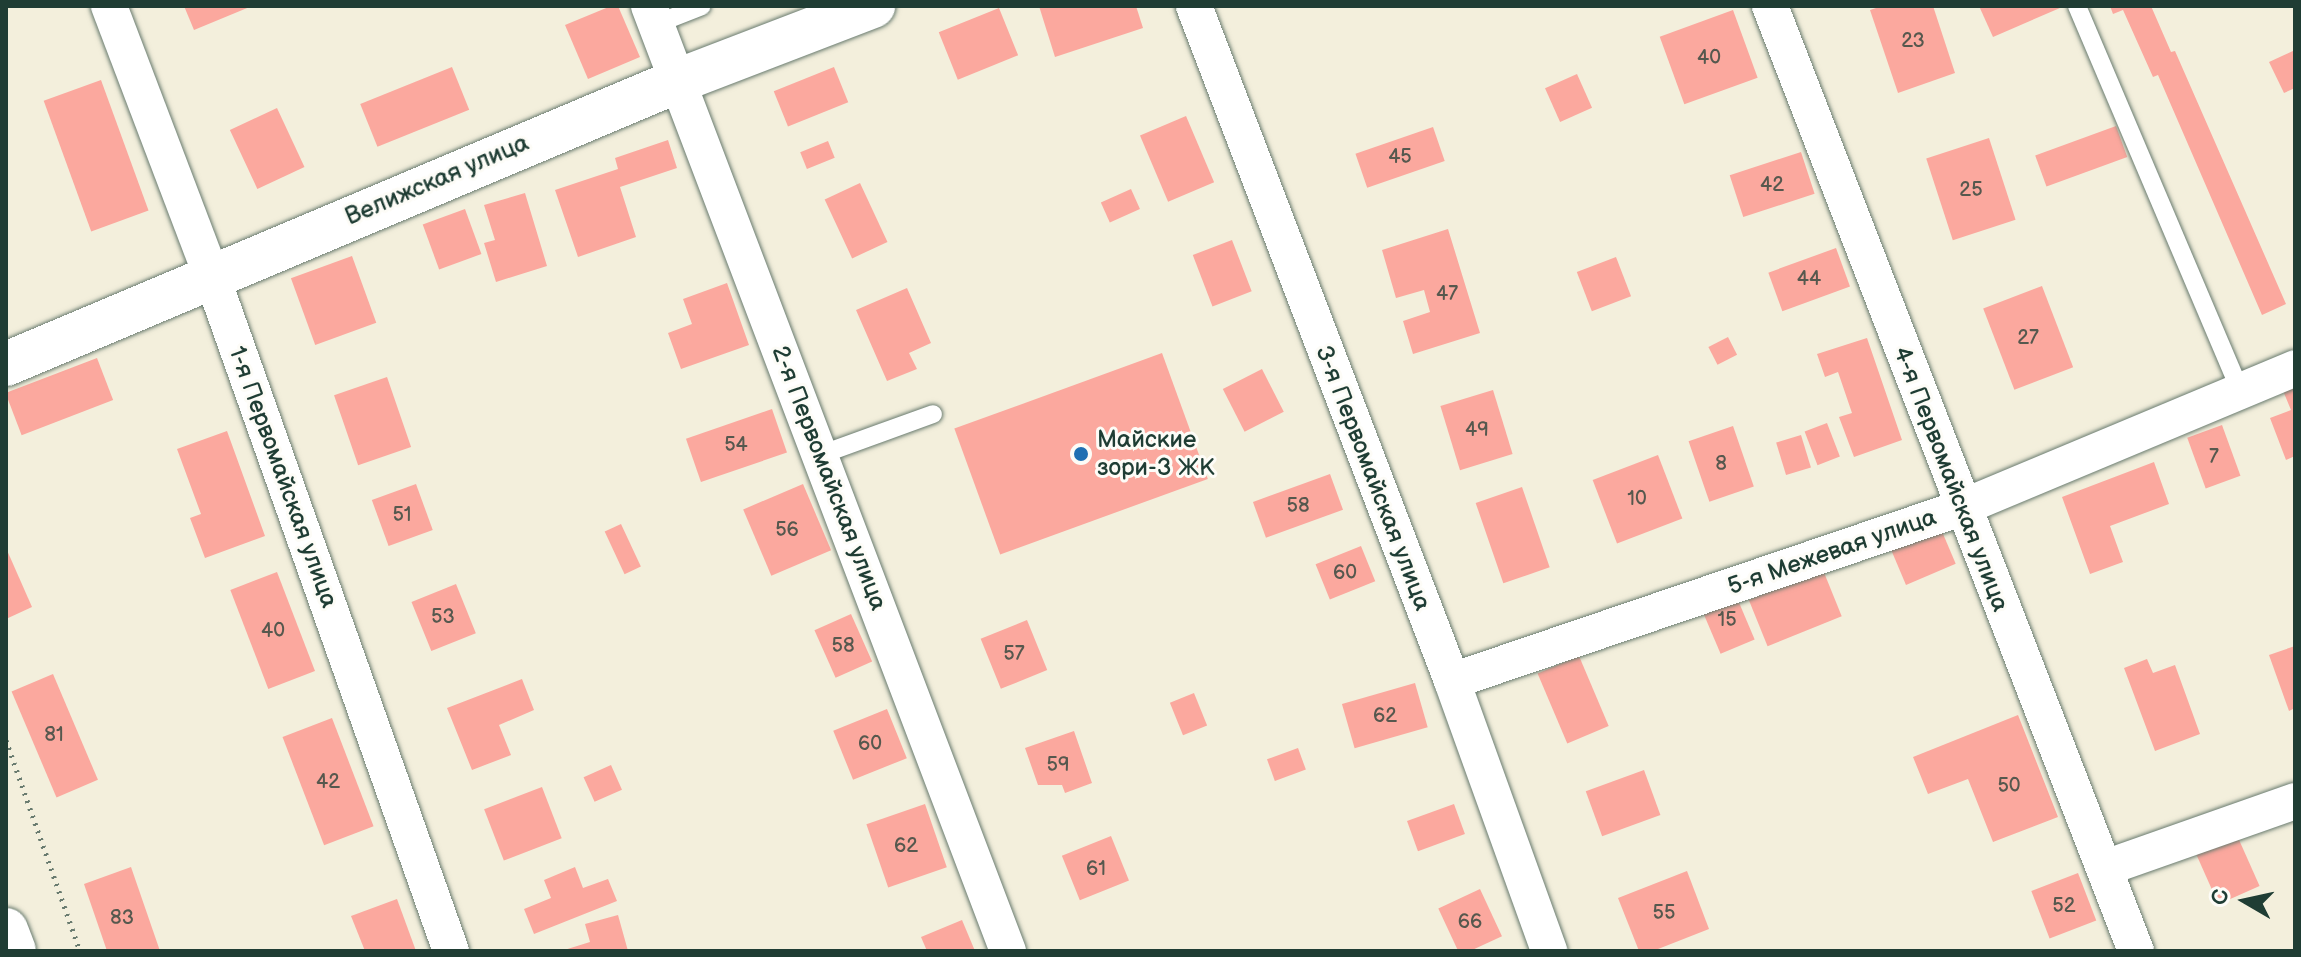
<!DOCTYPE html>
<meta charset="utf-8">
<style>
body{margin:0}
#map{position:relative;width:2301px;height:957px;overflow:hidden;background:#f3efdc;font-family:"Balsamiq Sans",sans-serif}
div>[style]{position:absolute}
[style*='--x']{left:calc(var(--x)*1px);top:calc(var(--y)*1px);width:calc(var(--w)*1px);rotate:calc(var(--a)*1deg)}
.building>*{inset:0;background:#fba89e;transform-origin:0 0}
.path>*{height:5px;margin-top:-2.5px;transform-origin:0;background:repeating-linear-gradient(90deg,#697b6f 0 2px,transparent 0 8px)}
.roads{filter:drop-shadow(0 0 2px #697b6f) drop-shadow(0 0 2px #697b6f)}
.lane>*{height:18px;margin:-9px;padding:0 9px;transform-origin:9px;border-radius:9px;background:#fff}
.street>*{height:36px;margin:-18px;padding:0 18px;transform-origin:18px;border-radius:18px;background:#fff}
.secondary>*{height:44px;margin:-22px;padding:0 22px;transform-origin:22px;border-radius:22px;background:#fff}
.primary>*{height:44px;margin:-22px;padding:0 22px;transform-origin:22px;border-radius:22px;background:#fff}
.dots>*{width:22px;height:22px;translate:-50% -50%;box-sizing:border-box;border:4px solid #fdfcf7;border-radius:50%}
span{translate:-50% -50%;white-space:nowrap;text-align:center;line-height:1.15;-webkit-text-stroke:6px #fdfcf7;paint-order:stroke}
.number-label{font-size:20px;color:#56584e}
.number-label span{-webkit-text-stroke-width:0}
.street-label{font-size:24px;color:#1f3d34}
.poi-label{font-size:24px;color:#1f3d34}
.left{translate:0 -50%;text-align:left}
.frame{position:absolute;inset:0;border:8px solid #1f3d34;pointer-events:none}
.north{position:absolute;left:2205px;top:861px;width:80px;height:80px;-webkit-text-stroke:6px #fdfcf7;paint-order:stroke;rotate:279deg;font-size:22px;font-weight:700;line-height:32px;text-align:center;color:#1f3d34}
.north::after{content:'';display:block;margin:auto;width:28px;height:36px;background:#1f3d34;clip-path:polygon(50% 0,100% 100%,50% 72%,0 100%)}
</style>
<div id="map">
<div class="building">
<i style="clip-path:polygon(184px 6px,252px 6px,194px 30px)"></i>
<i style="clip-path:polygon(611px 6px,618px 6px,640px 57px,588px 79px,565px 25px)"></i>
<i style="clip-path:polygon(1039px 6px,1136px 6px,1143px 28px,1055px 57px)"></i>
<i style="clip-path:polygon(1882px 6px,1933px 6px,1955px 73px,1898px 93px,1870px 10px)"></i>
<i style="clip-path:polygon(1979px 6px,2059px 6px,2060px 8px,1993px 37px)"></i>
<i style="clip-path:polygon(2110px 6px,2151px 6px,2171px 52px,2175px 51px,2286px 304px,2262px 315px,2158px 75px,2153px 77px,2123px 10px,2113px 14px)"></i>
<i style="left:999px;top:8px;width:51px;height:65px;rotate:68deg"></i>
<i style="left:1733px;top:10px;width:72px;height:78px;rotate:70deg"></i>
<i style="clip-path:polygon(2295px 50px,2295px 88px,2284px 93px,2269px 62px)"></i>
<i style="left:452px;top:67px;width:46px;height:99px;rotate:68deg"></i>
<i style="left:834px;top:67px;width:38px;height:65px;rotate:68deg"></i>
<i style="left:1577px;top:74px;width:37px;height:35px;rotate:66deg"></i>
<i style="left:101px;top:80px;width:139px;height:61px;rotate:70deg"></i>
<i style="left:277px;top:108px;width:65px;height:52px;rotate:65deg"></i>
<i style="left:1186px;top:116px;width:72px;height:50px;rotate:67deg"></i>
<i style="left:2116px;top:126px;width:33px;height:86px;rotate:70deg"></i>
<i style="left:1433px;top:127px;width:36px;height:82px;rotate:71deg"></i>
<i style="left:1989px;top:138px;width:86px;height:66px;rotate:72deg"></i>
<i style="clip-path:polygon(668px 140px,677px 168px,620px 187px,636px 237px,578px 257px,555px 190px,618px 169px,615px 158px)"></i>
<i style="left:828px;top:141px;width:18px;height:30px;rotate:68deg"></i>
<i style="left:1801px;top:152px;width:44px;height:75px;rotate:72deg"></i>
<i style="left:860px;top:183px;width:65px;height:39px;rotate:65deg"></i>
<i style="left:1131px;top:189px;width:22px;height:33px;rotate:66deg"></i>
<i style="clip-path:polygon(525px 193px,547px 266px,496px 282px,484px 243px,495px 240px,484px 205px)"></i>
<i style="left:465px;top:209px;width:48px;height:45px;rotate:70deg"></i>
<i style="clip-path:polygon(1448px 229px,1480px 333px,1413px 354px,1403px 321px,1430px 312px,1424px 290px,1396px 298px,1382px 250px)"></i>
<i style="left:1232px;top:240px;width:55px;height:42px;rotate:69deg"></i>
<i style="left:1836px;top:248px;width:41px;height:72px;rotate:70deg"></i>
<i style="left:352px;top:256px;width:71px;height:65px;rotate:70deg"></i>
<i style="left:1616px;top:257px;width:42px;height:42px;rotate:69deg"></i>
<i style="clip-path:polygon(727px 283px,749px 345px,681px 369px,668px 333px,692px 324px,683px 299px)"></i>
<i style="left:2042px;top:286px;width:87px;height:63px;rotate:69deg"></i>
<i style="clip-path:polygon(907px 288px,931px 343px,909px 353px,917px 369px,887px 381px,856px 310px)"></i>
<i style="left:1728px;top:337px;width:20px;height:22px;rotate:63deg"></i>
<i style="clip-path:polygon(1867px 338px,1902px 440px,1854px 457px,1839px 417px,1852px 413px,1838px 372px,1825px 377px,1817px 354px)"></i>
<i style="left:1162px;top:353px;width:134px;height:221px;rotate:70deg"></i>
<i style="left:97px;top:358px;width:45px;height:98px;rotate:69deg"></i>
<i style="left:1262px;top:369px;width:48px;height:44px;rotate:63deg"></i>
<i style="left:387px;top:377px;width:74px;height:56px;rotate:71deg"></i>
<i style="clip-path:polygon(2295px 380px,2295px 456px,2286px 460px,2270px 418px,2291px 410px,2281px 386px)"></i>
<i style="left:1493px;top:390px;width:67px;height:55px;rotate:73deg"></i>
<i style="left:772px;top:409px;width:46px;height:91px;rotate:71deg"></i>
<i style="left:1827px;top:423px;width:36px;height:24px;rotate:69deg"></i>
<i style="left:2222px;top:425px;width:54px;height:37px;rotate:70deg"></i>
<i style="left:1733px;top:426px;width:64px;height:47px;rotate:71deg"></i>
<i style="clip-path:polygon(227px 431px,265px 536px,205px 558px,190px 518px,201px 514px,177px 449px)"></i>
<i style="left:1801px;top:435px;width:34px;height:26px;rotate:73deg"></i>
<i style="left:1658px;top:455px;width:68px;height:70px;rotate:69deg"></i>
<i style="clip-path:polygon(2154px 462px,2169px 504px,2110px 526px,2123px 562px,2090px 574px,2062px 497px)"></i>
<i style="left:1330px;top:474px;width:38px;height:82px;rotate:70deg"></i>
<i style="left:416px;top:484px;width:49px;height:47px;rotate:70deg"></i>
<i style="left:803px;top:484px;width:72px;height:65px;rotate:67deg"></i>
<i style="left:1522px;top:487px;width:85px;height:49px;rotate:71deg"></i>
<i style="left:1935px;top:515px;width:53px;height:54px;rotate:67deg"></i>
<i style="left:621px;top:524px;width:47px;height:18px;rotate:65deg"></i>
<i style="left:1361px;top:546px;width:38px;height:49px;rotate:68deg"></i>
<i style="clip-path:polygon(6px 548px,32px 607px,6px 619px)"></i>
<i style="left:1823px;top:570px;width:50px;height:80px;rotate:68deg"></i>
<i style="left:277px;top:572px;width:106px;height:50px;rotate:69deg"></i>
<i style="left:456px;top:584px;width:53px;height:48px;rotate:68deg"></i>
<i style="left:1732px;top:586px;width:58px;height:37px;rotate:67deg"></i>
<i style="left:851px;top:614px;width:52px;height:40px;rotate:66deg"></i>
<i style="left:1027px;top:620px;width:54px;height:50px;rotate:68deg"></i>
<i style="clip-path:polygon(2295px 646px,2295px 708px,2289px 711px,2269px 655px)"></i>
<i style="left:1579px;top:656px;width:76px;height:45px;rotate:67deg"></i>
<i style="clip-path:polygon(2147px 659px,2153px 673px,2175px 665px,2200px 734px,2155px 751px,2124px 668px)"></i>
<i style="left:53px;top:674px;width:115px;height:45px;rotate:67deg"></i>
<i style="clip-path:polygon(522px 679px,534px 710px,499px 725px,511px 755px,472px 770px,447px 708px)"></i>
<i style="left:1415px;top:683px;width:46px;height:76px;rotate:74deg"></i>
<i style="left:1194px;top:693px;width:35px;height:26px;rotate:68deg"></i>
<i style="left:887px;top:709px;width:53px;height:58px;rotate:68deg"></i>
<i style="clip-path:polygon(2018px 715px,2058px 817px,1993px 842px,1968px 779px,1928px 794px,1913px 757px)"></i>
<i style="left:332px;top:718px;width:116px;height:53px;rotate:69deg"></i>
<i style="clip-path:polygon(1074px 731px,1092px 783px,1065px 793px,1062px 785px,1038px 785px,1025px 748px)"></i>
<i style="left:1298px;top:748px;width:23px;height:33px;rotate:70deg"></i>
<i style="left:611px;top:765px;width:27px;height:30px;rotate:66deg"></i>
<i style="left:1644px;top:770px;width:48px;height:62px;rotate:70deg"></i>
<i style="left:542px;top:787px;width:55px;height:62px;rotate:69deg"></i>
<i style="left:925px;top:804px;width:67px;height:62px;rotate:71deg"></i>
<i style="left:1454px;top:804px;width:32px;height:50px;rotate:70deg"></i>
<i style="left:2236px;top:833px;width:58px;height:45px;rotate:66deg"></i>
<i style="left:1111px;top:836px;width:48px;height:53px;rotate:68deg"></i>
<i style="clip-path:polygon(131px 867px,160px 951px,107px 951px,84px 884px)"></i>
<i style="clip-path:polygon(575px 867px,583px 888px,608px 879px,617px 901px,534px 934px,524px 909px,551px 898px,544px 880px)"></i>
<i style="clip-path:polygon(1687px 871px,1709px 929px,1653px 951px,1639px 951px,1618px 898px)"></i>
<i style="left:2078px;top:873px;width:51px;height:50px;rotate:69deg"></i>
<i style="left:1480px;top:889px;width:52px;height:46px;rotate:65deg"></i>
<i style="clip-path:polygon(397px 899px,416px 951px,365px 951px,351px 916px)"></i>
<i style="clip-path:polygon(618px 915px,628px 951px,561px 951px,590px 942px,585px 924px)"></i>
<i style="clip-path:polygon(962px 920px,975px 951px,927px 951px,921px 937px)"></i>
</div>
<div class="path">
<i style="--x:6;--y:740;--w:224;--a:70.7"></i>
</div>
<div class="roads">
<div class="lane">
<i style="--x:2077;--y:6;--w:420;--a:67"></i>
<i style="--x:656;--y:24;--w:49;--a:-21.4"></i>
<i style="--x:820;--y:455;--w:120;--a:-19.9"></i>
</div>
<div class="street">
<i style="--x:109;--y:6;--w:287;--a:69.2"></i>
<i style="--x:211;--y:274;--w:718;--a:70.48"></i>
<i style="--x:649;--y:6;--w:1011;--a:69.2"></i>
<i style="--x:1194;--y:6;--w:723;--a:69.08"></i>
<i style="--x:1452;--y:681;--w:287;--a:70.2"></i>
<i style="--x:1770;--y:6;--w:1013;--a:68.83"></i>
<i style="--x:1452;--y:681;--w:538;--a:-18.77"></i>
<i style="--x:1961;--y:508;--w:362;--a:-22.7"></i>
<i style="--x:2105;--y:868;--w:201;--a:-19.4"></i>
</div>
<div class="secondary">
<i style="--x:6;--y:364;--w:731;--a:-22.85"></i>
<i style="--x:680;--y:80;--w:207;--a:-21"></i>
</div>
<div class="primary">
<i style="--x:6;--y:930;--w:22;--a:69"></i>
</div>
</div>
<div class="dots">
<i style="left:1081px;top:454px;background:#1f6fb2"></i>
</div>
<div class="number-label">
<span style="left:1913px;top:41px">23</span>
<span style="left:1709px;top:58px">40</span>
<span style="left:1400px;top:157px">45</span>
<span style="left:1772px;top:185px">42</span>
<span style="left:1971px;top:190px">25</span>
<span style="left:1809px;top:279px">44</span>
<span style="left:1447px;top:294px">47</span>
<span style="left:2028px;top:338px">27</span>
<span style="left:1477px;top:430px">49</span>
<span style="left:736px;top:445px">54</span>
<span style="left:2214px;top:457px">7</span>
<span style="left:1721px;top:464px">8</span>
<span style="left:1637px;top:499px">10</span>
<span style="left:1298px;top:506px">58</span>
<span style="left:402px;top:515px">51</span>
<span style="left:787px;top:530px">56</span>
<span style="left:1345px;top:573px">60</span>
<span style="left:443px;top:617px">53</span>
<span style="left:1727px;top:620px">15</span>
<span style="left:273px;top:631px">40</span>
<span style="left:843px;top:646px">58</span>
<span style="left:1014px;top:654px">57</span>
<span style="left:1385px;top:716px">62</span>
<span style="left:54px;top:735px">81</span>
<span style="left:870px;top:744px">60</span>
<span style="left:1058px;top:765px">59</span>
<span style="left:328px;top:782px">42</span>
<span style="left:2009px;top:786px">50</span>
<span style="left:906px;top:846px">62</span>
<span style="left:1096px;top:869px">61</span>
<span style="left:2064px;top:906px">52</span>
<span style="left:1664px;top:913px">55</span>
<span style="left:122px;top:918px">83</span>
<span style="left:1470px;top:922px">66</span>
</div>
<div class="street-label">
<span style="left:437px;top:180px;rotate:-23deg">Велижская улица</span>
<span style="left:283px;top:477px;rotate:70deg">1-я Первомайская улица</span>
<span style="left:829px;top:478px;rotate:69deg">2-я Первомайская улица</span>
<span style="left:1373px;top:478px;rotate:69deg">3-я Первомайская улица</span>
<span style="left:1951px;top:479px;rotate:69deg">4-я Первомайская улица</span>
<span style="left:1832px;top:552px;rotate:-19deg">5-я Межевая улица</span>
</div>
<div class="poi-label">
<span class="left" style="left:1097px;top:454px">Майские<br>зори-3 ЖК</span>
</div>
<div class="frame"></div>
<div class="north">С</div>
</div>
